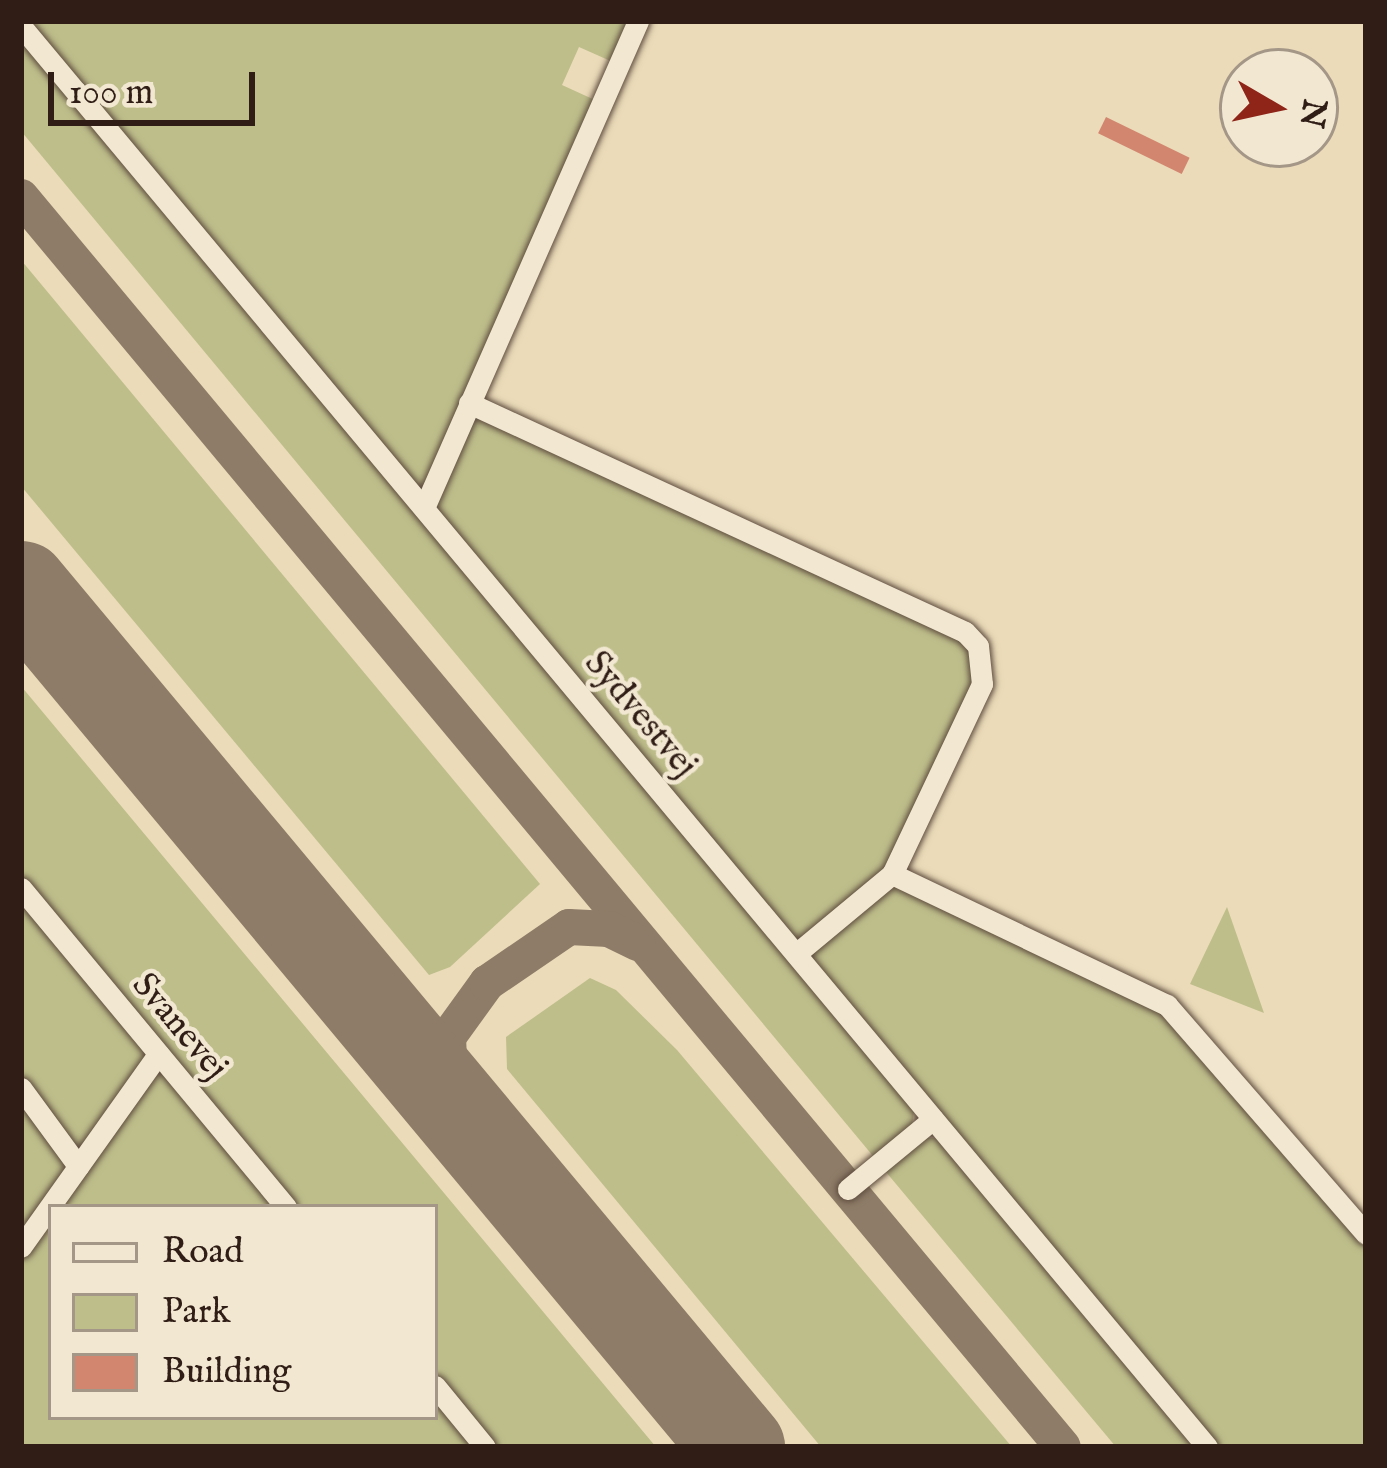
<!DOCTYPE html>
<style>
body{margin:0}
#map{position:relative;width:1387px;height:1468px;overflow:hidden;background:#ebdbb9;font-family:"IM FELL English",serif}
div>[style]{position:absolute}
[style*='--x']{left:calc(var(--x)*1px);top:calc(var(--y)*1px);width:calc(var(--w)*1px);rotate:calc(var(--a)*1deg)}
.green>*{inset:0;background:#bebe8b}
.taxiway>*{height:36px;margin:-18px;padding:0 18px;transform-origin:18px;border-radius:18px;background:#8e7c68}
.runway>*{height:93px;margin:-46.5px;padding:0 46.5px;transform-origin:46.5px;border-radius:46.5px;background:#8e7c68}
.building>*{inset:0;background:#d2866f;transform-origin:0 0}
.roads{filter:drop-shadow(0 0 3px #5f4d3f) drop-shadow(0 0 3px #5f4d3f)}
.minor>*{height:21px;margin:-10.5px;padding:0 10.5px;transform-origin:10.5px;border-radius:10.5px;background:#f2e8d2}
span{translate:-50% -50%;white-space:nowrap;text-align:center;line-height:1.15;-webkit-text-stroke:9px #f2e8d2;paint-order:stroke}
.street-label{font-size:36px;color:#301e16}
.frame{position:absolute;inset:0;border:24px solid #301e16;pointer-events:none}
.legend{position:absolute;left:48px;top:1204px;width:390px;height:216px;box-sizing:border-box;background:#f2e8d2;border:3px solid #a49787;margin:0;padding:15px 21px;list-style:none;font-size:36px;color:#301e16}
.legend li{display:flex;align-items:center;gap:24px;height:60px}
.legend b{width:60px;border:3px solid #a49787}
.north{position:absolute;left:1219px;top:48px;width:120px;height:120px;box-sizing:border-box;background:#f2e8d2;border:3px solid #a49787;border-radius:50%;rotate:99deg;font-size:33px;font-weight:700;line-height:48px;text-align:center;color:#301e16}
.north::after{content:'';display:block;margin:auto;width:42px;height:54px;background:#8f2418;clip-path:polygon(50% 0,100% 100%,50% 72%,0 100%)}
.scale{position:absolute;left:48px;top:72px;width:207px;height:54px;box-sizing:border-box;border:6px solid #301e16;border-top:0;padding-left:15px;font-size:36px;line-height:42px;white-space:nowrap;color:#301e16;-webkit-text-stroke:9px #f2e8d2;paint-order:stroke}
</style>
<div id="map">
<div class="green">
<i style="clip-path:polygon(26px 21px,634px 21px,615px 63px,579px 47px,562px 85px,597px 101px,425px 494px)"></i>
<i style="clip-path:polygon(21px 37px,915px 1105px,912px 1125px,873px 1156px,21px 131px)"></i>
<i style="clip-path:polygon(21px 260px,540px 884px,450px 967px,429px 975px,21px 486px)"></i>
<i style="clip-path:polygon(469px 412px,963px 635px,979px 671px,887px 871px,798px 945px,429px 506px)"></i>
<i style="clip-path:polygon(21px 686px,656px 1447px,491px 1447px,435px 1380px,435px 1207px,291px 1207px,21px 883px)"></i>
<i style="clip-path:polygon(892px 881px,1171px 1013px,1366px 1240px,1366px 1447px,1212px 1447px,804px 953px)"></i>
<i style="clip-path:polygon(21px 895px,150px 1050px,80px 1153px,21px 1084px)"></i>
<i style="clip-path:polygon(1227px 907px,1264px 1013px,1190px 984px)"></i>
<i style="clip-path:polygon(590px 978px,616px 990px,677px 1050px,1012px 1447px,821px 1447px,507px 1069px,506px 1037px)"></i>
<i style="clip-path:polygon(163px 1071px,281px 1207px,53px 1207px,154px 1072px)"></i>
<i style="clip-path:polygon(21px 1095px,70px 1160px,21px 1240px)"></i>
<i style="clip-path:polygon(921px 1137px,942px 1139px,1199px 1447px,1116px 1447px,886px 1172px)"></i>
<i style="clip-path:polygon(51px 1210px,51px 1417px,435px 1417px,435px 1393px,480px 1447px,21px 1447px,21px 1252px)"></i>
</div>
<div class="taxiway">
<i style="--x:21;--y:197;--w:1627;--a:50.19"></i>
<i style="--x:451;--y:1103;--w:66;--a:-92.6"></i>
<i style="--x:448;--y:1037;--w:67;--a:-54.2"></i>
<i style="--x:487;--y:983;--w:99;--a:-34.3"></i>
<i style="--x:569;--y:927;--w:40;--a:2.9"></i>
<i style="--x:609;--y:929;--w:32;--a:26"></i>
</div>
<div class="runway">
<i style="--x:21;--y:587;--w:1120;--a:50.18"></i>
</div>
<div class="building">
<i style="left:1106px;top:117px;width:93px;height:18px;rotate:26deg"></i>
</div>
<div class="roads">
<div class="minor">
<i style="--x:21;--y:26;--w:1851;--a:50.15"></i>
<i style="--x:469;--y:403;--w:546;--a:24.78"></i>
<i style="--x:965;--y:632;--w:19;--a:47"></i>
<i style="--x:978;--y:646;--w:38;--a:84"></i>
<i style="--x:982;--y:684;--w:210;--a:115.3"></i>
<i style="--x:424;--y:508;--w:532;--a:-66.28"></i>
<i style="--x:21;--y:888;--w:415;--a:50.3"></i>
<i style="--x:797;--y:953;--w:124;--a:-39.7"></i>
<i style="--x:892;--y:874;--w:305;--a:25.5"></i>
<i style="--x:1167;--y:1005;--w:303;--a:49"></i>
<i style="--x:21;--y:1088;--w:97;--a:53.8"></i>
<i style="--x:848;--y:1189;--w:110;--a:-39.5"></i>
<i style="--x:21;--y:1247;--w:237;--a:-54.6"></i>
<i style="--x:435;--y:1386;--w:79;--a:50.7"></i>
</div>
</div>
<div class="street-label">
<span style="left:640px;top:715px;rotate:50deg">Sydvestvej</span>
<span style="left:179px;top:1027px;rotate:50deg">Svanevej</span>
</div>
<div class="frame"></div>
<ul class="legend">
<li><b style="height:15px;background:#f2e8d2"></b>Road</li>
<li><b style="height:33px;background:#bebe8b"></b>Park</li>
<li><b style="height:33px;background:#d2866f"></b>Building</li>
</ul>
<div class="north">N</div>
<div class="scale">100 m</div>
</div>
